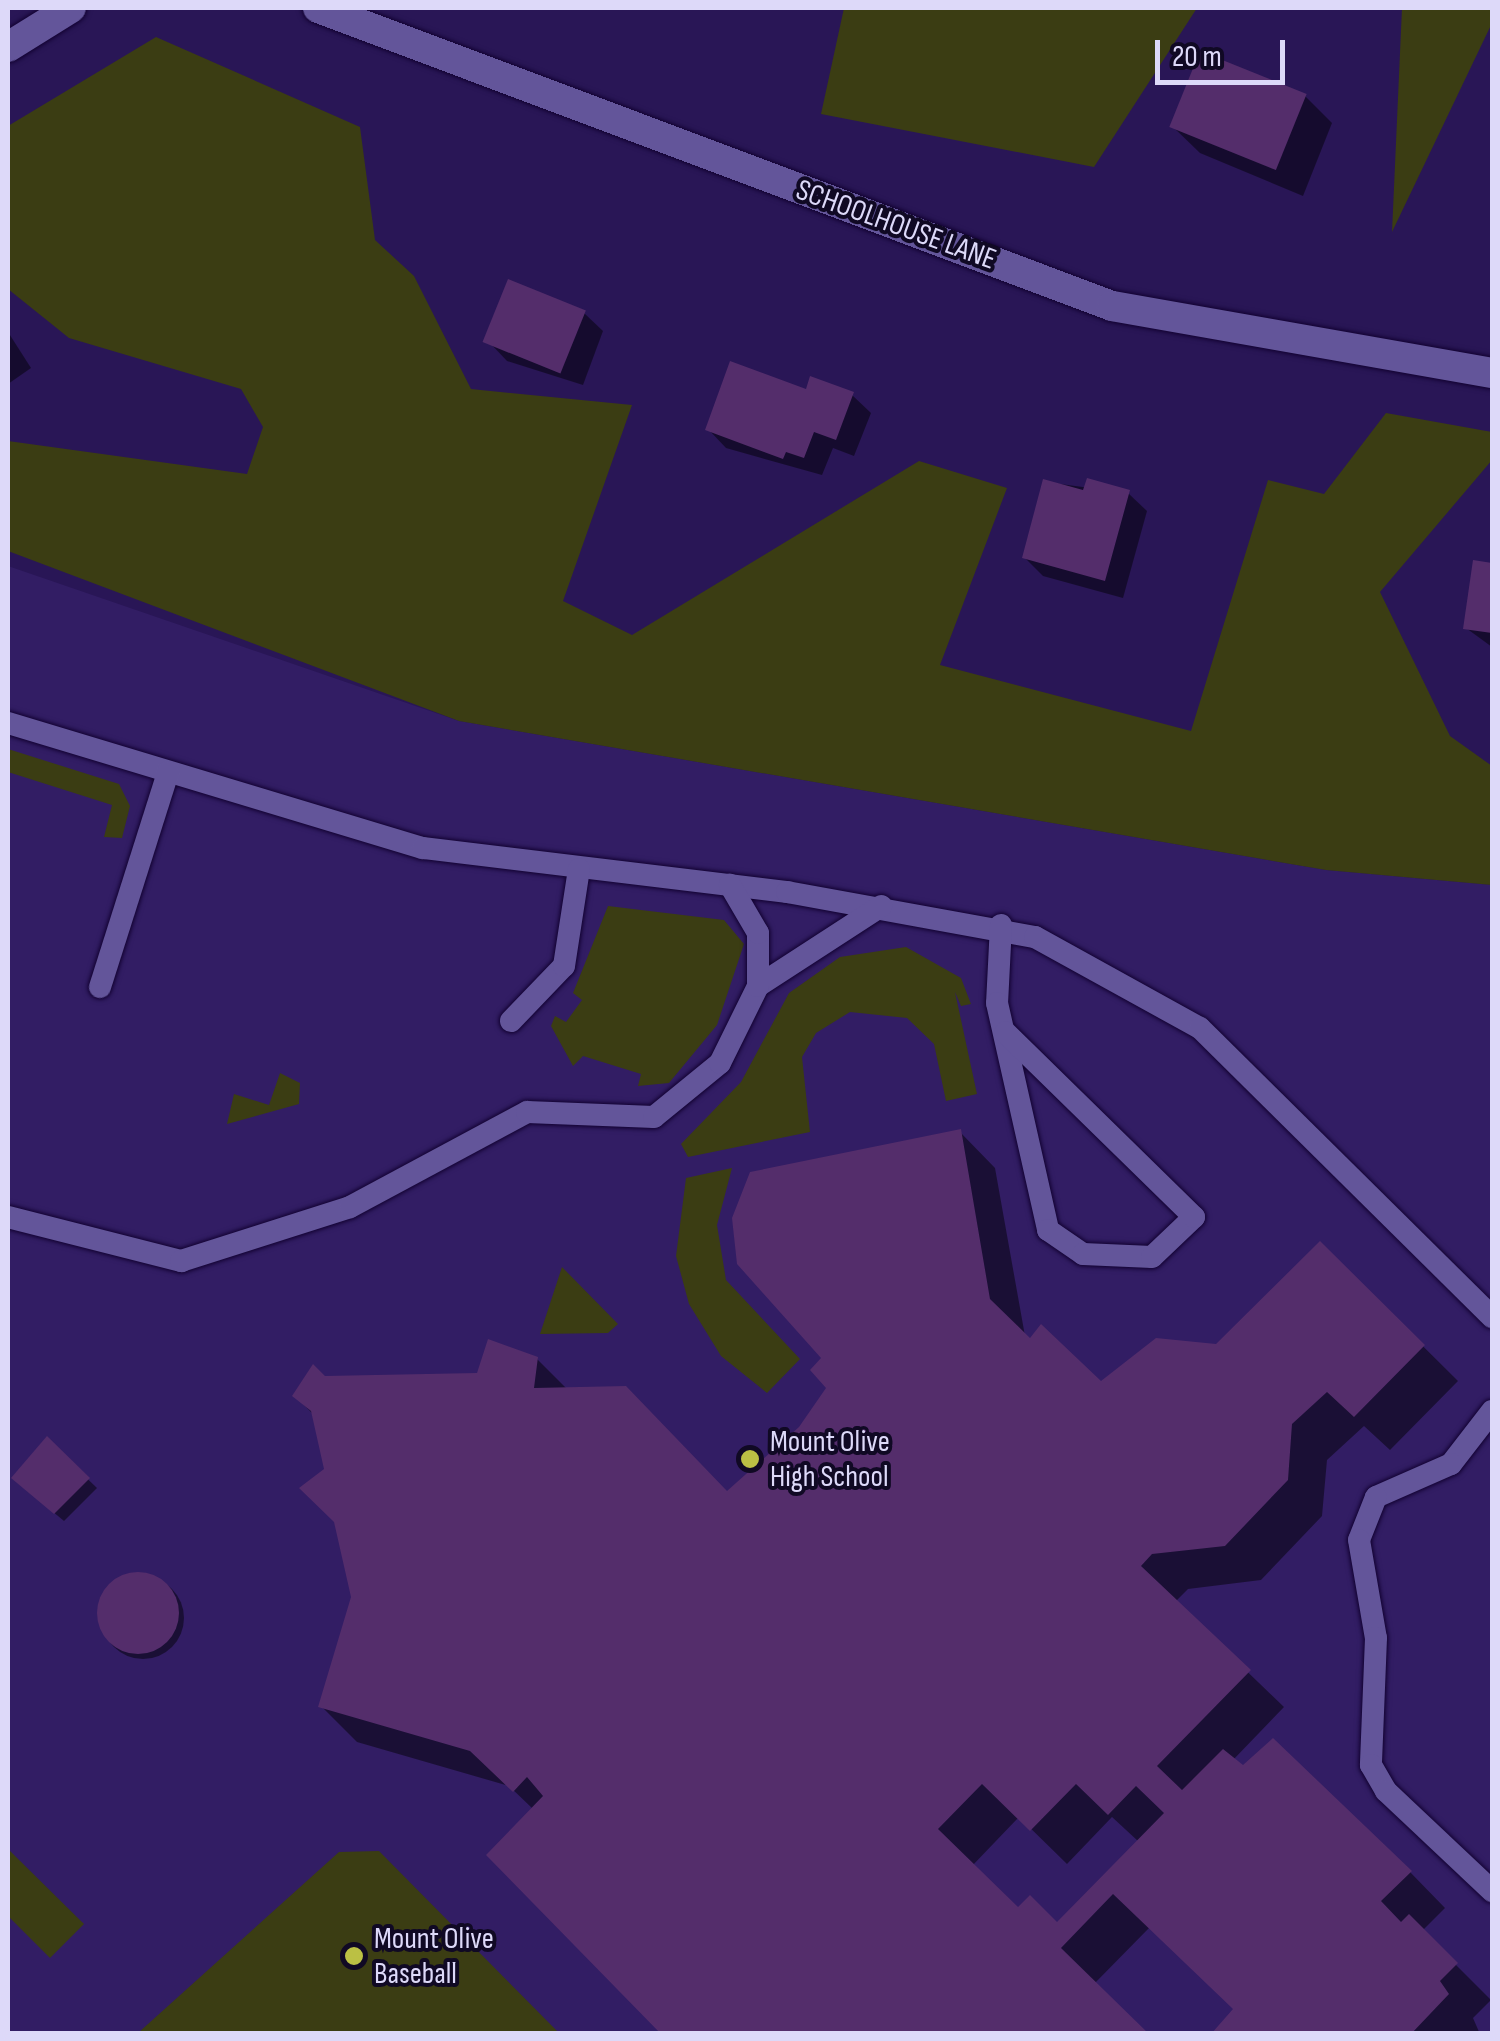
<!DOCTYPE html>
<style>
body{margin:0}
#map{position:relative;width:1500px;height:2041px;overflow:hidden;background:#291656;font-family:"Sofia Sans Condensed",sans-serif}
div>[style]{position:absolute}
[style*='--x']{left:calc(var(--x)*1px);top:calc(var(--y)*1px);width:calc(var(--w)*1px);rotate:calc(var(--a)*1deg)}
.built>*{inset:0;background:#321d64}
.green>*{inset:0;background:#3b3d13}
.shadow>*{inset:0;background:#0007}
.round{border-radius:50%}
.building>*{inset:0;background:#542d6b;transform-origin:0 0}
.roads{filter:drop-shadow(0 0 2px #120231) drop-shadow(0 0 2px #120231)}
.service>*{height:22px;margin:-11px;padding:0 11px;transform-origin:11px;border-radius:11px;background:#63559a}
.minor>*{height:30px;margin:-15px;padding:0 15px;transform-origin:15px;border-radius:15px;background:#63559a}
.tertiary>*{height:30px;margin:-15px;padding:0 15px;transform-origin:15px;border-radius:15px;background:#63559a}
.dots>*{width:28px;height:28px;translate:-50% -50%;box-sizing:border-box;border:5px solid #100924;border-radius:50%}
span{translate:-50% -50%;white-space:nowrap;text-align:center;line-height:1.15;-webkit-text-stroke:8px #100924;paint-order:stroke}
.street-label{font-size:30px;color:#ddd9f9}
.poi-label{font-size:30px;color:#ddd9f9}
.left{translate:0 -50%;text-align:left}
.frame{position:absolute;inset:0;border:10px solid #ddd9f9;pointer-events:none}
.scale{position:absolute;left:1155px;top:40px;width:130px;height:45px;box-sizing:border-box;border:5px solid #ddd9f9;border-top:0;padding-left:12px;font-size:30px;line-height:35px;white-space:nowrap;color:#ddd9f9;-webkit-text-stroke:8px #100924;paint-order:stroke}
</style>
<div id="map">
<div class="built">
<i style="clip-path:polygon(8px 566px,459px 721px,1326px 870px,1492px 885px,1492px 2033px,8px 2034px)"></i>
</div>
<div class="green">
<i style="clip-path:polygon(844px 8px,1197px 8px,1094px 167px,821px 114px)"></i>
<i style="clip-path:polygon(1402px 8px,1492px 8px,1492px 23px,1392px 232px)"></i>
<i style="clip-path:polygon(156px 37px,360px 127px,375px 240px,414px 276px,471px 389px,632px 405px,563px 601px,632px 635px,919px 461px,1007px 488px,940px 665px,1191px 731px,1268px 480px,1324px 494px,1386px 413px,1492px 432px,1492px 460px,1380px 592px,1450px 736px,1492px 766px,1492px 885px,1326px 870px,459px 721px,8px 551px,8px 441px,247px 474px,263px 427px,241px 389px,69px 338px,8px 289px,8px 126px)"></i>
<i style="clip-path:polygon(8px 749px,119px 784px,130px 806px,122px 838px,104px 837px,112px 805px,8px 772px)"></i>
<i style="clip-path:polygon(608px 906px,724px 920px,744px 944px,717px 1025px,669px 1083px,638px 1086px,641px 1074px,583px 1056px,573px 1066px,551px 1026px,555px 1016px,566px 1022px,582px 1000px,573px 993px)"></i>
<i style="clip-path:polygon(906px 947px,961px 978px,971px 1004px,961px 1006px,955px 992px,977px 1094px,946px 1101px,934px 1044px,907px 1018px,850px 1012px,816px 1033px,802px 1057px,810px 1132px,688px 1157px,681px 1144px,741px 1082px,789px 993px,840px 957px)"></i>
<i style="clip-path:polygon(280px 1073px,300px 1083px,299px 1104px,227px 1124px,234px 1094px,269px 1105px)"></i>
<i style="clip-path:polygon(732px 1168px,717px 1225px,726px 1280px,800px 1359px,767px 1393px,721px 1356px,689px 1304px,676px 1256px,686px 1178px)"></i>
<i style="clip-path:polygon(562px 1267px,618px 1324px,608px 1333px,540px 1334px)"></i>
<i style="clip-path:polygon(8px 1849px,84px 1924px,50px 1958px,8px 1916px)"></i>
<i style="clip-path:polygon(379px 1851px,559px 2033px,138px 2033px,339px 1852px)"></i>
</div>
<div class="shadow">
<i style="clip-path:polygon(1305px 96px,1332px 123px,1303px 196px,1200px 153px,1172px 126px)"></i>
<i style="clip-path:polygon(584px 313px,603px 331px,583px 385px,507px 361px,489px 342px)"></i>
<i style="clip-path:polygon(8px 332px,31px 368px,8px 384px)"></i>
<i style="clip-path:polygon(807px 392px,852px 395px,871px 413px,854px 456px,833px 448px,822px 475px,726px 448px,708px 429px)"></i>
<i style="clip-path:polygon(1045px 482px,1128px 493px,1147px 511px,1123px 598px,1043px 576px,1024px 557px)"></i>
<i style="clip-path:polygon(1475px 563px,1492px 566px,1492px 647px,1466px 628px)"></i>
<i style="clip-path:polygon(evenodd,960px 1132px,995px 1168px,1025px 1336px,1101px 1385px,1217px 1346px,1320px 1244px,1458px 1381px,1390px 1450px,1364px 1426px,1327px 1460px,1322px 1516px,1261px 1580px,1188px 1589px,1175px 1602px,1284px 1707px,1233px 1760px,1410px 1872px,1445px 1908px,1422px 1931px,1491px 2000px,1473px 2018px,1480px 2034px,1214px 2034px,1235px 2010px,1150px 1927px,1094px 1984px,533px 1809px,509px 1786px,357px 1742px,321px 1706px,353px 1597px,314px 1415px,295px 1396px,324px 1378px,479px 1376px,537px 1359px,568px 1390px,728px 1494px,801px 1428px,829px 1388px,960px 1132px,1019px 1817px,1067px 1864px,1112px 1817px,1139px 1842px,1057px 1925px,1018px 1911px,972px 1866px,1019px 1817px)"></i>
<i style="clip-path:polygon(47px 1440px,97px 1488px,64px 1521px,23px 1487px)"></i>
<i class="round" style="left:102px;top:1577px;width:82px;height:82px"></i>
</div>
<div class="building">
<i style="left:1200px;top:51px;width:115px;height:82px;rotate:22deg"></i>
<i style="left:508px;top:279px;width:84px;height:68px;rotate:22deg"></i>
<i style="clip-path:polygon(730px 361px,806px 389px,810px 376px,854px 392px,836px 440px,814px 432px,804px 458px,786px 452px,783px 459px,705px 430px)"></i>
<i style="clip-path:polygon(1087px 478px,1130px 490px,1105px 581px,1022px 558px,1043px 479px,1083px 490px)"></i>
<i style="clip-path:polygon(1473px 560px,1492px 563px,1492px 633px,1463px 629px)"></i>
<i style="clip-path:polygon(evenodd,961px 1129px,990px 1299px,1030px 1338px,1041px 1324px,1101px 1381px,1156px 1338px,1216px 1344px,1320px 1241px,1425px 1345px,1354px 1417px,1327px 1392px,1292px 1424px,1288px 1480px,1225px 1546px,1152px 1554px,1141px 1566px,1251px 1670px,1157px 1766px,1182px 1790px,1223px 1749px,1243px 1765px,1273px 1738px,1412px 1871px,1381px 1901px,1401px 1922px,1409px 1914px,1458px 1963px,1440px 1981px,1449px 1994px,1411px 2034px,1211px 2034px,1233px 2009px,1113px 1894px,1061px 1948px,1149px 2034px,661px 2034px,486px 1855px,543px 1796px,527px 1777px,513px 1792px,470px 1751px,318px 1707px,351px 1597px,334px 1522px,299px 1488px,324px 1469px,311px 1411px,292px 1396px,313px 1364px,325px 1376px,477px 1373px,488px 1339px,538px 1357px,534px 1388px,626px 1386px,727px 1491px,799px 1427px,826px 1388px,810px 1370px,821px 1358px,737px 1264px,732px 1218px,750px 1172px,961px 1129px,982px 1784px,1030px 1831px,1076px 1784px,1108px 1815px,1136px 1786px,1164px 1813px,1057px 1922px,1030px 1895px,1018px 1907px,938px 1829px,982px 1784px)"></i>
<i style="clip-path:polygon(47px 1436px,90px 1478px,54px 1514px,11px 1478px)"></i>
<i class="round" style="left:97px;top:1572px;width:82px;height:82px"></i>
</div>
<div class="roads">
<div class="service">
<i style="--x:8;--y:723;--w:433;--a:16.8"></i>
<i style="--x:423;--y:848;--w:367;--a:6.9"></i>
<i style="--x:787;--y:892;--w:252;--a:10.3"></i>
<i style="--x:1035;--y:937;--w:188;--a:28.9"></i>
<i style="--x:1200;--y:1028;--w:411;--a:44.7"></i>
<i style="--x:1001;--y:925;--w:78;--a:92.9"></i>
<i style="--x:997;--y:1003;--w:233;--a:77.3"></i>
<i style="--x:1048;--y:1230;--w:42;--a:34.4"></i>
<i style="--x:1083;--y:1254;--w:69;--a:2.5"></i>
<i style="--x:1152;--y:1257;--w:58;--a:-43.6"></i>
<i style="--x:1194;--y:1217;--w:264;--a:-135.6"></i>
<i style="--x:758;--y:986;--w:147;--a:-33"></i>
<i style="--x:100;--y:987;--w:225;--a:-72.4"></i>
<i style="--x:511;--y:1021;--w:76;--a:-46.1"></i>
<i style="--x:564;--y:966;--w:98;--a:-81.2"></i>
<i style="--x:8;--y:1217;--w:179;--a:14.3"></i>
<i style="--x:181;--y:1261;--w:177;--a:-17.7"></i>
<i style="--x:350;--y:1207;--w:201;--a:-28.2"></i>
<i style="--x:527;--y:1112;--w:127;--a:2.3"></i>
<i style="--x:654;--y:1117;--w:85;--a:-39.3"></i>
<i style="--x:720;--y:1063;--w:86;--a:-63.7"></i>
<i style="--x:758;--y:986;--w:53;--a:-90"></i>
<i style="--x:758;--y:933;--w:56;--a:-120.3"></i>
<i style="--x:1492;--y:1411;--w:67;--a:127.7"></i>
<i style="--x:1451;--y:1464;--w:82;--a:156.3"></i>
<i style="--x:1376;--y:1497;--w:46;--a:111.6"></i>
<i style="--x:1359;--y:1540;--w:99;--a:80.2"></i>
<i style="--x:1376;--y:1638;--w:127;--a:92.3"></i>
<i style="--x:1371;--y:1765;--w:30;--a:60"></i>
<i style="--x:1386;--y:1791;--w:146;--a:43.3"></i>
</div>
<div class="minor">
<i style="--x:318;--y:8;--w:848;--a:20.57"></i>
<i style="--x:1112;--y:306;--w:386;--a:10"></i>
</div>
<div class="tertiary">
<i style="--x:8;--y:47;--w:74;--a:-31.8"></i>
</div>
</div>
<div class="dots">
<i style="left:750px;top:1459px;background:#bbc044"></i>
<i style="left:354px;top:1956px;background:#bbc044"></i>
</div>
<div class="street-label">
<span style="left:896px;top:225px;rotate:20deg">SCHOOLHOUSE LANE</span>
</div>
<div class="poi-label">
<span class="left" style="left:770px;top:1459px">Mount Olive<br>High School</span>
<span class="left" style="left:374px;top:1956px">Mount Olive<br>Baseball</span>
</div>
<div class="frame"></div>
<div class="scale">20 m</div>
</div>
